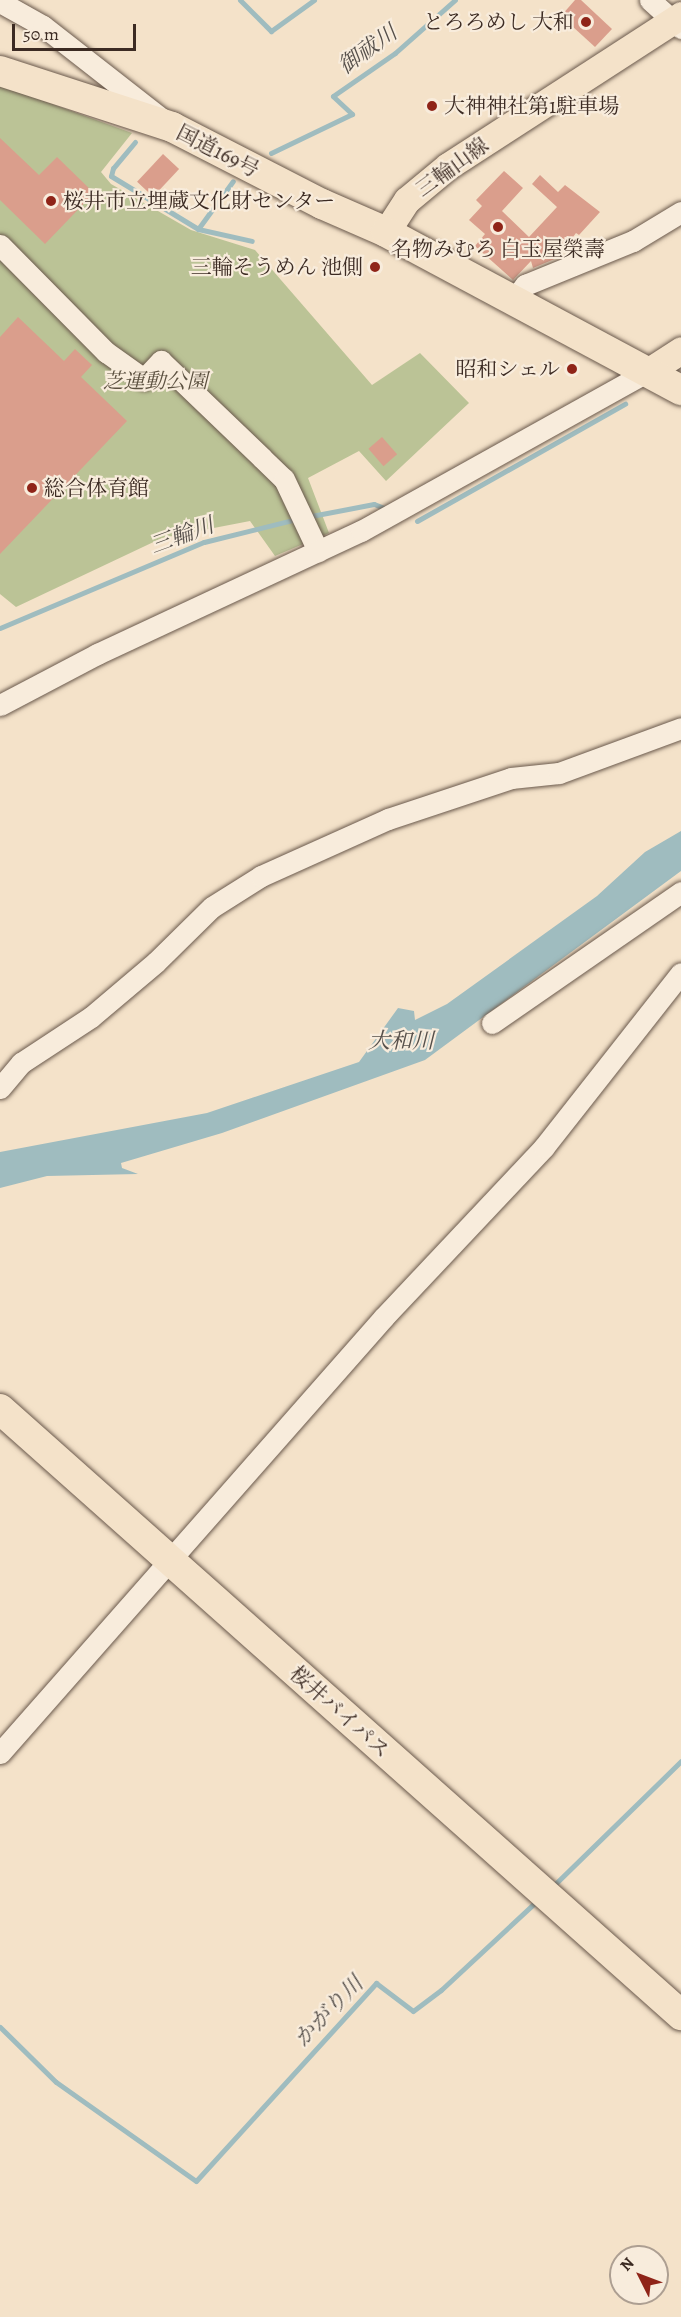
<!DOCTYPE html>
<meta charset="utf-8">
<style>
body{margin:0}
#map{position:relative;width:681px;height:2317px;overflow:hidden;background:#f4e2c9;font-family:Alegreya,"Noto Serif JP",serif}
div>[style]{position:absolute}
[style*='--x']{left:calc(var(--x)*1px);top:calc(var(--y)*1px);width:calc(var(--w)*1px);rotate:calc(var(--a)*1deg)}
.green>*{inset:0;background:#bbc396}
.water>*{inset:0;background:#9fbcbf}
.stream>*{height:5px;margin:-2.5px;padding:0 2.5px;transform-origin:2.5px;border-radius:2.5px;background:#9fbcbf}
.building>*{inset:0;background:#da9e8c;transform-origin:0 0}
.roads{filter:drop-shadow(0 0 2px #6a594c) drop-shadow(0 0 2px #6a594c)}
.minor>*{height:21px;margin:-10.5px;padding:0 10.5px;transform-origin:10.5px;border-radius:10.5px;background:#f8ecdc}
.major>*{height:27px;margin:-13.5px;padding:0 13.5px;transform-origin:13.5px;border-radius:13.5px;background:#f4e2c9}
.highway>*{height:30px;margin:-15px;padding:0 15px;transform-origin:15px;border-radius:15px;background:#f4e2c9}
.dots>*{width:16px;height:16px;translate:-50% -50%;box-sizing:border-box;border:3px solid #f8ecdc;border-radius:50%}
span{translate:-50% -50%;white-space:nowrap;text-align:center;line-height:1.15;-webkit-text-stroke:4.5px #f8ecdc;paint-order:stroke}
.poi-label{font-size:21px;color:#3c2b23}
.right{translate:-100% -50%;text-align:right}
.left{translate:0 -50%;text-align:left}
.street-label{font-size:21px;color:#3c2b23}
.park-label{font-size:21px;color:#5c5140;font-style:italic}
.water-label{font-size:22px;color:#554f4a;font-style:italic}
.north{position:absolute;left:609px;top:2245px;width:60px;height:60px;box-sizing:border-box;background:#f8ecdc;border:2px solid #ad9f92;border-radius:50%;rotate:312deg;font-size:16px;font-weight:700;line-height:24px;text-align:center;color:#3c2b23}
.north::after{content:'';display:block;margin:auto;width:21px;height:27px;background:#8f2418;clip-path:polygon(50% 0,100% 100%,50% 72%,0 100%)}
.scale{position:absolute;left:12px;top:24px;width:124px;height:27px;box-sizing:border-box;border:3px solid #3c2b23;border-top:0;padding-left:8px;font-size:18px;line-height:21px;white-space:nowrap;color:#3c2b23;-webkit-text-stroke:4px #f8ecdc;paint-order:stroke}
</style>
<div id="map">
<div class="green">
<i style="clip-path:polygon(0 85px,132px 133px,101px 172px,111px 184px,191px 230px,255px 250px,372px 385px,420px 353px,469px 403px,386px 481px,359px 451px,308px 478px,329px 533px,275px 556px,250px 521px,162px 538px,16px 607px,0 594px)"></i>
</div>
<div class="water">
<i style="clip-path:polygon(681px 831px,681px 871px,425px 1060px,222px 1133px,121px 1163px,122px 1168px,138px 1174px,47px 1176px,0 1188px,0 1152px,207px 1113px,359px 1062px,398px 1008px,414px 1011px,415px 1020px,447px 1004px,597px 896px,645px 852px)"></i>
</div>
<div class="stream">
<i style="--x:240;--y:0;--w:44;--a:45"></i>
<i style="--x:271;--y:31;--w:53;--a:-35.8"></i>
<i style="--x:135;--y:142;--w:34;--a:130"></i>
<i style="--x:113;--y:168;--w:8;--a:104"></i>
<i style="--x:111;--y:176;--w:102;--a:31.3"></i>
<i style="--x:198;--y:229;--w:55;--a:12.5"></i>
<i style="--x:271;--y:153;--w:90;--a:-25.7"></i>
<i style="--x:352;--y:114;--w:26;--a:-137"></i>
<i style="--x:333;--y:96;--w:75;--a:-34.7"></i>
<i style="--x:395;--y:53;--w:80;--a:-41.5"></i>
<i style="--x:198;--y:229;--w:59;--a:-53.9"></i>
<i style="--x:306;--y:517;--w:69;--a:-10.8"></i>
<i style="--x:374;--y:504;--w:11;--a:22"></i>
<i style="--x:417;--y:521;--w:239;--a:-29.4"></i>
<i style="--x:0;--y:628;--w:221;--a:-22.9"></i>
<i style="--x:204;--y:542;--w:96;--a:-13.9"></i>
<i style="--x:551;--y:1888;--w:182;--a:-44.3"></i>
<i style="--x:0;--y:2027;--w:78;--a:44.5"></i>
<i style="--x:56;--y:2082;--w:171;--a:35.3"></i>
<i style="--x:196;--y:2181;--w:268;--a:-47.7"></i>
<i style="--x:376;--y:1983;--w:46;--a:37.1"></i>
<i style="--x:413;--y:2011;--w:35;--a:-37"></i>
<i style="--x:441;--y:1990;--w:132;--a:-42.9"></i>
</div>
<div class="building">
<i style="clip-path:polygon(575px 0,581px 0,612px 29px,595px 47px,561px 16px)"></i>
<i style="clip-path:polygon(0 138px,39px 175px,57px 157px,94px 193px,45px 244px,0 200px)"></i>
<i style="left:163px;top:154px;width:22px;height:38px;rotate:43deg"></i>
<i style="clip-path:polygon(504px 171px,523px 188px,502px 211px,529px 237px,557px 207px,532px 184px,540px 175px,558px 192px,565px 185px,600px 212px,579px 235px,576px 233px,557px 258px,533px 268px,531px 261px,513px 280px,475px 246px,485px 234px,469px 220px,482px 206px,476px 200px)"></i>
<i style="clip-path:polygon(18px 317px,64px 361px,75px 349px,92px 365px,81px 377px,127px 421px,0 554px,0 337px)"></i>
<i style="left:382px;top:437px;width:23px;height:18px;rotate:49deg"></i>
</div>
<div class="roads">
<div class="minor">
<i style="--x:650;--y:0;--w:42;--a:42.1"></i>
<i style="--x:0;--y:2;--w:49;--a:29.2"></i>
<i style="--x:43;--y:26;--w:151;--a:38"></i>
<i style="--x:0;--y:245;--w:151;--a:45.3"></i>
<i style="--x:106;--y:352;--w:47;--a:35.4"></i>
<i style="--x:144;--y:379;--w:25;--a:-47"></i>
<i style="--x:161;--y:361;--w:140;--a:43.8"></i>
<i style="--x:262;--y:458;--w:30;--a:44"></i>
<i style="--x:284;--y:479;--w:80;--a:64.7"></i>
<i style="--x:514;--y:300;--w:19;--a:-54"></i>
<i style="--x:525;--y:285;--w:117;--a:-22.2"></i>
<i style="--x:633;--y:241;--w:56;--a:-31.1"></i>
<i style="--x:0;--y:705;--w:110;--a:-27.7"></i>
<i style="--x:97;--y:654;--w:291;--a:-25"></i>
<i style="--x:361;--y:531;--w:329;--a:-29.1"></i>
<i style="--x:492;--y:1023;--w:230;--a:-34.7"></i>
<i style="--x:0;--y:1088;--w:33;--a:-50"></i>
<i style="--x:21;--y:1063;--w:84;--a:-33.3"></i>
<i style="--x:91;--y:1017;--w:85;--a:-40.2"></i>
<i style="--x:156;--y:962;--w:78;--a:-44.5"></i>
<i style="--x:212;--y:907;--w:58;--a:-32.3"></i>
<i style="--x:261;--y:876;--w:139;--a:-24.2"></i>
<i style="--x:388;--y:819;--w:130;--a:-18.4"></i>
<i style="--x:511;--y:778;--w:48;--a:-5.9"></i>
<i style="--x:559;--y:773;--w:130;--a:-20.2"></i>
<i style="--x:0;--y:1753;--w:581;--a:-48.63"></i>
<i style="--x:384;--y:1317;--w:233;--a:-46.7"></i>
<i style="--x:544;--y:1147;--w:221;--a:-51.8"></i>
</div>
<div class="major">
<i style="--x:386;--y:232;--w:38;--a:-57"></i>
<i style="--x:407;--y:200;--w:53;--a:-39.7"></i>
<i style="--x:448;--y:166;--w:278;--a:-32.9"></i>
<i style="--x:649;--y:371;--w:38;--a:-33"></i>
</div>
<div class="highway">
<i style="--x:0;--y:71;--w:181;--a:18"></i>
<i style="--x:172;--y:127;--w:169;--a:27.2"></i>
<i style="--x:322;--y:204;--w:70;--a:23.6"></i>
<i style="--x:386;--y:232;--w:335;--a:28.2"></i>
<i style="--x:0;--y:1409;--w:912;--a:41.66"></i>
</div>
</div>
<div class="dots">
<i style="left:586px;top:22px;background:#8f2418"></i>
<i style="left:432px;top:106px;background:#8f2418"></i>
<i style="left:51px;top:201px;background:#8f2418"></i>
<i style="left:498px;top:227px;background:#8f2418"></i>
<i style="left:375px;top:267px;background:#8f2418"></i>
<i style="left:572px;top:369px;background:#8f2418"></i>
<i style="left:32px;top:488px;background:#8f2418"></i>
</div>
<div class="poi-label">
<span class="right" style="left:574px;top:22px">とろろめし 大和</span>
<span class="left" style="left:444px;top:106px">大神神社第1駐車場</span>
<span class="left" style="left:63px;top:201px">桜井市立埋蔵文化財センター</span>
<span style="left:498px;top:249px">名物みむろ 白玉屋榮壽</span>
<span class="right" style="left:363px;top:267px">三輪そうめん 池側</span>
<span class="right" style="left:560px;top:369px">昭和シェル</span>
<span class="left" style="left:44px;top:488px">総合体育館</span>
</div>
<div class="street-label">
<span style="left:218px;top:151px;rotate:27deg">国道169号</span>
<span style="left:452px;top:167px;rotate:-36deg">三輪山線</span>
<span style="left:340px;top:1712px;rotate:42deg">桜井バイパス</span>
</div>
<div class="park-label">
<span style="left:155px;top:381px">芝運動公園</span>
</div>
<div class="water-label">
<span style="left:368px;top:50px;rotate:-36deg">御祓川</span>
<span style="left:182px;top:536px;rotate:-20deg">三輪川</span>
<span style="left:401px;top:1042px">大和川</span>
<span style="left:329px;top:2012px;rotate:-46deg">かがり川</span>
</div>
<div class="north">N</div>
<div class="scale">50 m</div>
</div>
